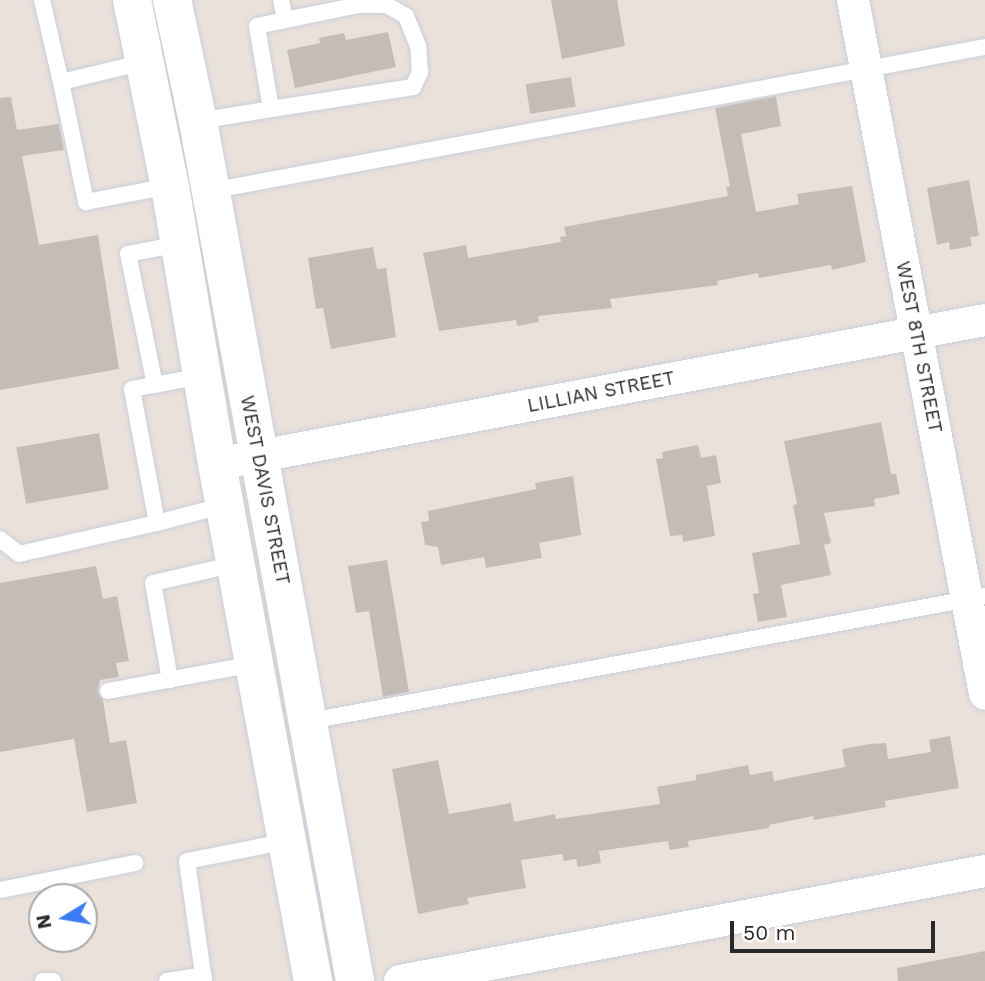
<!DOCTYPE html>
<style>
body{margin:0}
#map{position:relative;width:985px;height:981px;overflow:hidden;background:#ebe1db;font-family:"Work Sans",sans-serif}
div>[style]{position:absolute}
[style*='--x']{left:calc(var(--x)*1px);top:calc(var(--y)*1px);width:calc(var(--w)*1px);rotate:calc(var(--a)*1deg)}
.building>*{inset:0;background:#c4bdb6;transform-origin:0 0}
.roads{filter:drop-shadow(0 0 2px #c9cfdb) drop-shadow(0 0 2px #c9cfdb)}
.service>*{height:16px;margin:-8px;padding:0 8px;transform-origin:8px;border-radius:8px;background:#fff}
.minor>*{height:32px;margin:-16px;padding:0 16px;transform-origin:16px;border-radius:16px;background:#fff}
.secondary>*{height:38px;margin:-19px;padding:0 19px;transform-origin:19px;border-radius:19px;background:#fff}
span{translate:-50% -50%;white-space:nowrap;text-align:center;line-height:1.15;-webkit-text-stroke:7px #fff;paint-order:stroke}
.street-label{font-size:19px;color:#292929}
.north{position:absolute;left:28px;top:883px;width:70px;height:70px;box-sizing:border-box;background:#fff;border:2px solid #a9a9a9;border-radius:50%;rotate:259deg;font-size:19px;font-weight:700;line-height:28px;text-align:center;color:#292929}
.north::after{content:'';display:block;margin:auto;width:24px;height:32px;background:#3b7df8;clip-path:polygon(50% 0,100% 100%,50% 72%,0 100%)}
.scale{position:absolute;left:730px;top:921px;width:205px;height:32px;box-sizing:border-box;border:4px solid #292929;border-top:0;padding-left:9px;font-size:21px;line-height:24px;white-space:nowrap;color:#292929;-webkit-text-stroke:5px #fff;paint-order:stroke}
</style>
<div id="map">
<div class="building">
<i style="clip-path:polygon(551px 0,617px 0,625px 46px,562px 59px)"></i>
<i style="clip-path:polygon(388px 32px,396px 67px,295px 88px,287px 50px,320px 43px,319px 38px,344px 33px,346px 40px)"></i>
<i style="left:571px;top:77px;width:30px;height:46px;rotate:81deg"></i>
<i style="clip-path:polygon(776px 96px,781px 126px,741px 134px,756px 212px,799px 204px,797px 194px,852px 186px,866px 262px,832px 270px,831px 265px,759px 278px,758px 273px,717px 281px,718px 285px,610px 299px,612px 308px,538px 316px,539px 322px,517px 326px,516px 320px,439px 331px,423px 253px,466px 245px,468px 258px,561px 242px,560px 237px,566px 236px,564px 227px,728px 196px,726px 187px,730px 186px,715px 108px)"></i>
<i style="clip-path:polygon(11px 97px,17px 130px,59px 124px,64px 150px,22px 156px,39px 245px,98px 235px,119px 369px,0 390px,0 98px)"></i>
<i style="clip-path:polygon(969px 180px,979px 236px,970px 237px,972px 246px,950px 250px,949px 242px,937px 245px,927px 188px)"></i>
<i style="clip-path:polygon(373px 247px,377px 269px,386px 268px,396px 337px,331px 349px,323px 308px,316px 309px,308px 258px)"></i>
<i style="clip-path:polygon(881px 422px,891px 474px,896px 474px,900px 494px,874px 499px,875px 506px,824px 513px,831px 543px,824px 545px,831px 575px,781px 585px,787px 617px,758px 622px,753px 594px,759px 593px,752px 553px,800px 544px,793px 505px,797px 504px,784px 441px)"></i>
<i style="left:99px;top:433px;width:57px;height:84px;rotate:80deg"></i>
<i style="clip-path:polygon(698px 445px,701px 458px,716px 455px,721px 483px,707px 486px,715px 536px,683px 542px,682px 535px,670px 536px,656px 459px,663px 458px,662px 452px)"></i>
<i style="clip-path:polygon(573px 476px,581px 535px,539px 543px,542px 558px,486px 568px,484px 557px,441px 565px,438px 547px,425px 545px,421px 522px,429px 521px,428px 511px,536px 489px,535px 483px)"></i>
<i style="clip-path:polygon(387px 560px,409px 692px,383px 697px,369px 611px,356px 613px,348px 566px)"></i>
<i style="clip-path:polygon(96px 566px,103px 599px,117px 596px,129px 661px,116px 663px,119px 677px,100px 680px,98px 692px,103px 700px,110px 743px,126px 740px,137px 803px,87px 812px,74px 739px,0 752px,0 583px)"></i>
<i style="clip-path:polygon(950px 736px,959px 788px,885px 801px,886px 807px,814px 820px,813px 816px,769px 825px,769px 828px,688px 841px,689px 847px,670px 850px,668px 841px,599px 851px,601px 863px,578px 867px,576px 859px,564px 861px,562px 854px,521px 860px,526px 888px,467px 898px,469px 904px,418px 914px,392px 769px,438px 760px,449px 814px,511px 803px,514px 822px,555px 814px,556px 819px,660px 804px,657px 787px,696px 780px,696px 775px,748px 765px,750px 775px,772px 771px,774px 781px,845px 767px,842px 749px,870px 744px,886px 743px,888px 759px,931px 752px,929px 740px)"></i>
<i style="clip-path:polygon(985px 951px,985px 981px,898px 981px,897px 968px)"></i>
</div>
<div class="roads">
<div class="service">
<i style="--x:42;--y:0;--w:84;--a:77"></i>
<i style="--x:61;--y:82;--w:86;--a:-13.4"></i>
<i style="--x:61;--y:82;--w:123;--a:78.2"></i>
<i style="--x:86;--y:202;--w:86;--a:-10.8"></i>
<i style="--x:271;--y:109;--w:144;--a:-8.8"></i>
<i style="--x:413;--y:87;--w:17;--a:-65"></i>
<i style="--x:420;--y:72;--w:26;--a:-94"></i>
<i style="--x:418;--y:46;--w:32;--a:-112"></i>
<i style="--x:406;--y:16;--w:23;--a:-151"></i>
<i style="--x:386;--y:5;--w:27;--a:180"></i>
<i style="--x:359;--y:5;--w:76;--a:168.5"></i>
<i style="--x:198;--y:121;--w:74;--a:-9.3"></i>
<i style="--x:271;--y:109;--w:84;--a:-99.6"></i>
<i style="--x:257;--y:26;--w:29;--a:-12"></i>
<i style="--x:285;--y:20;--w:20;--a:-101"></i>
<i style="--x:210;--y:191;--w:788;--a:-10.53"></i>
<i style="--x:155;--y:385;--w:134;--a:-101.6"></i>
<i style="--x:128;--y:254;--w:53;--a:-10.9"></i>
<i style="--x:157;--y:523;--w:70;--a:-14.8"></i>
<i style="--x:0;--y:539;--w:24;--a:38"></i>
<i style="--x:19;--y:554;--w:141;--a:-12.7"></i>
<i style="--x:157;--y:523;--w:136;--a:-100.6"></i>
<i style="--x:132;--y:389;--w:71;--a:-10.5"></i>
<i style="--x:170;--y:680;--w:98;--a:-99.9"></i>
<i style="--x:153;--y:583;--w:85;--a:-12.9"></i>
<i style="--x:108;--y:691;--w:148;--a:-10.5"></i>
<i style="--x:310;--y:721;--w:686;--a:-10.49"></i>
<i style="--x:0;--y:890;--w:138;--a:-11.3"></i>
<i style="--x:43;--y:981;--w:10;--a:0"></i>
<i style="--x:167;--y:981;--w:37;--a:-9"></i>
<i style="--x:204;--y:981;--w:121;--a:-98.1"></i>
<i style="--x:187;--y:861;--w:103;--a:-11.2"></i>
</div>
<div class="minor">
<i style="--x:853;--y:0;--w:706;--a:79.23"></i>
<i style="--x:217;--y:464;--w:781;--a:-10.62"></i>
<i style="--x:400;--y:981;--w:595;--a:-10.65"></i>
</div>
<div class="secondary">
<i style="--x:132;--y:0;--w:190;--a:78.5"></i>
<i style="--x:170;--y:186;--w:282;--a:80.4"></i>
<i style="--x:217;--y:464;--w:526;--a:79.48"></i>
<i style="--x:172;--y:0;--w:124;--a:77.9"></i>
<i style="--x:198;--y:121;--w:874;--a:79.65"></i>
</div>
</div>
<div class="street-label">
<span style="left:919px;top:347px;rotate:79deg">WEST 8TH STREET</span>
<span style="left:601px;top:392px;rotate:-11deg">LILLIAN STREET</span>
<span style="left:265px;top:490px;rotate:79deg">WEST DAVIS STREET</span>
</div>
<div class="north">N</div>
<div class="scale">50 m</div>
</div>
